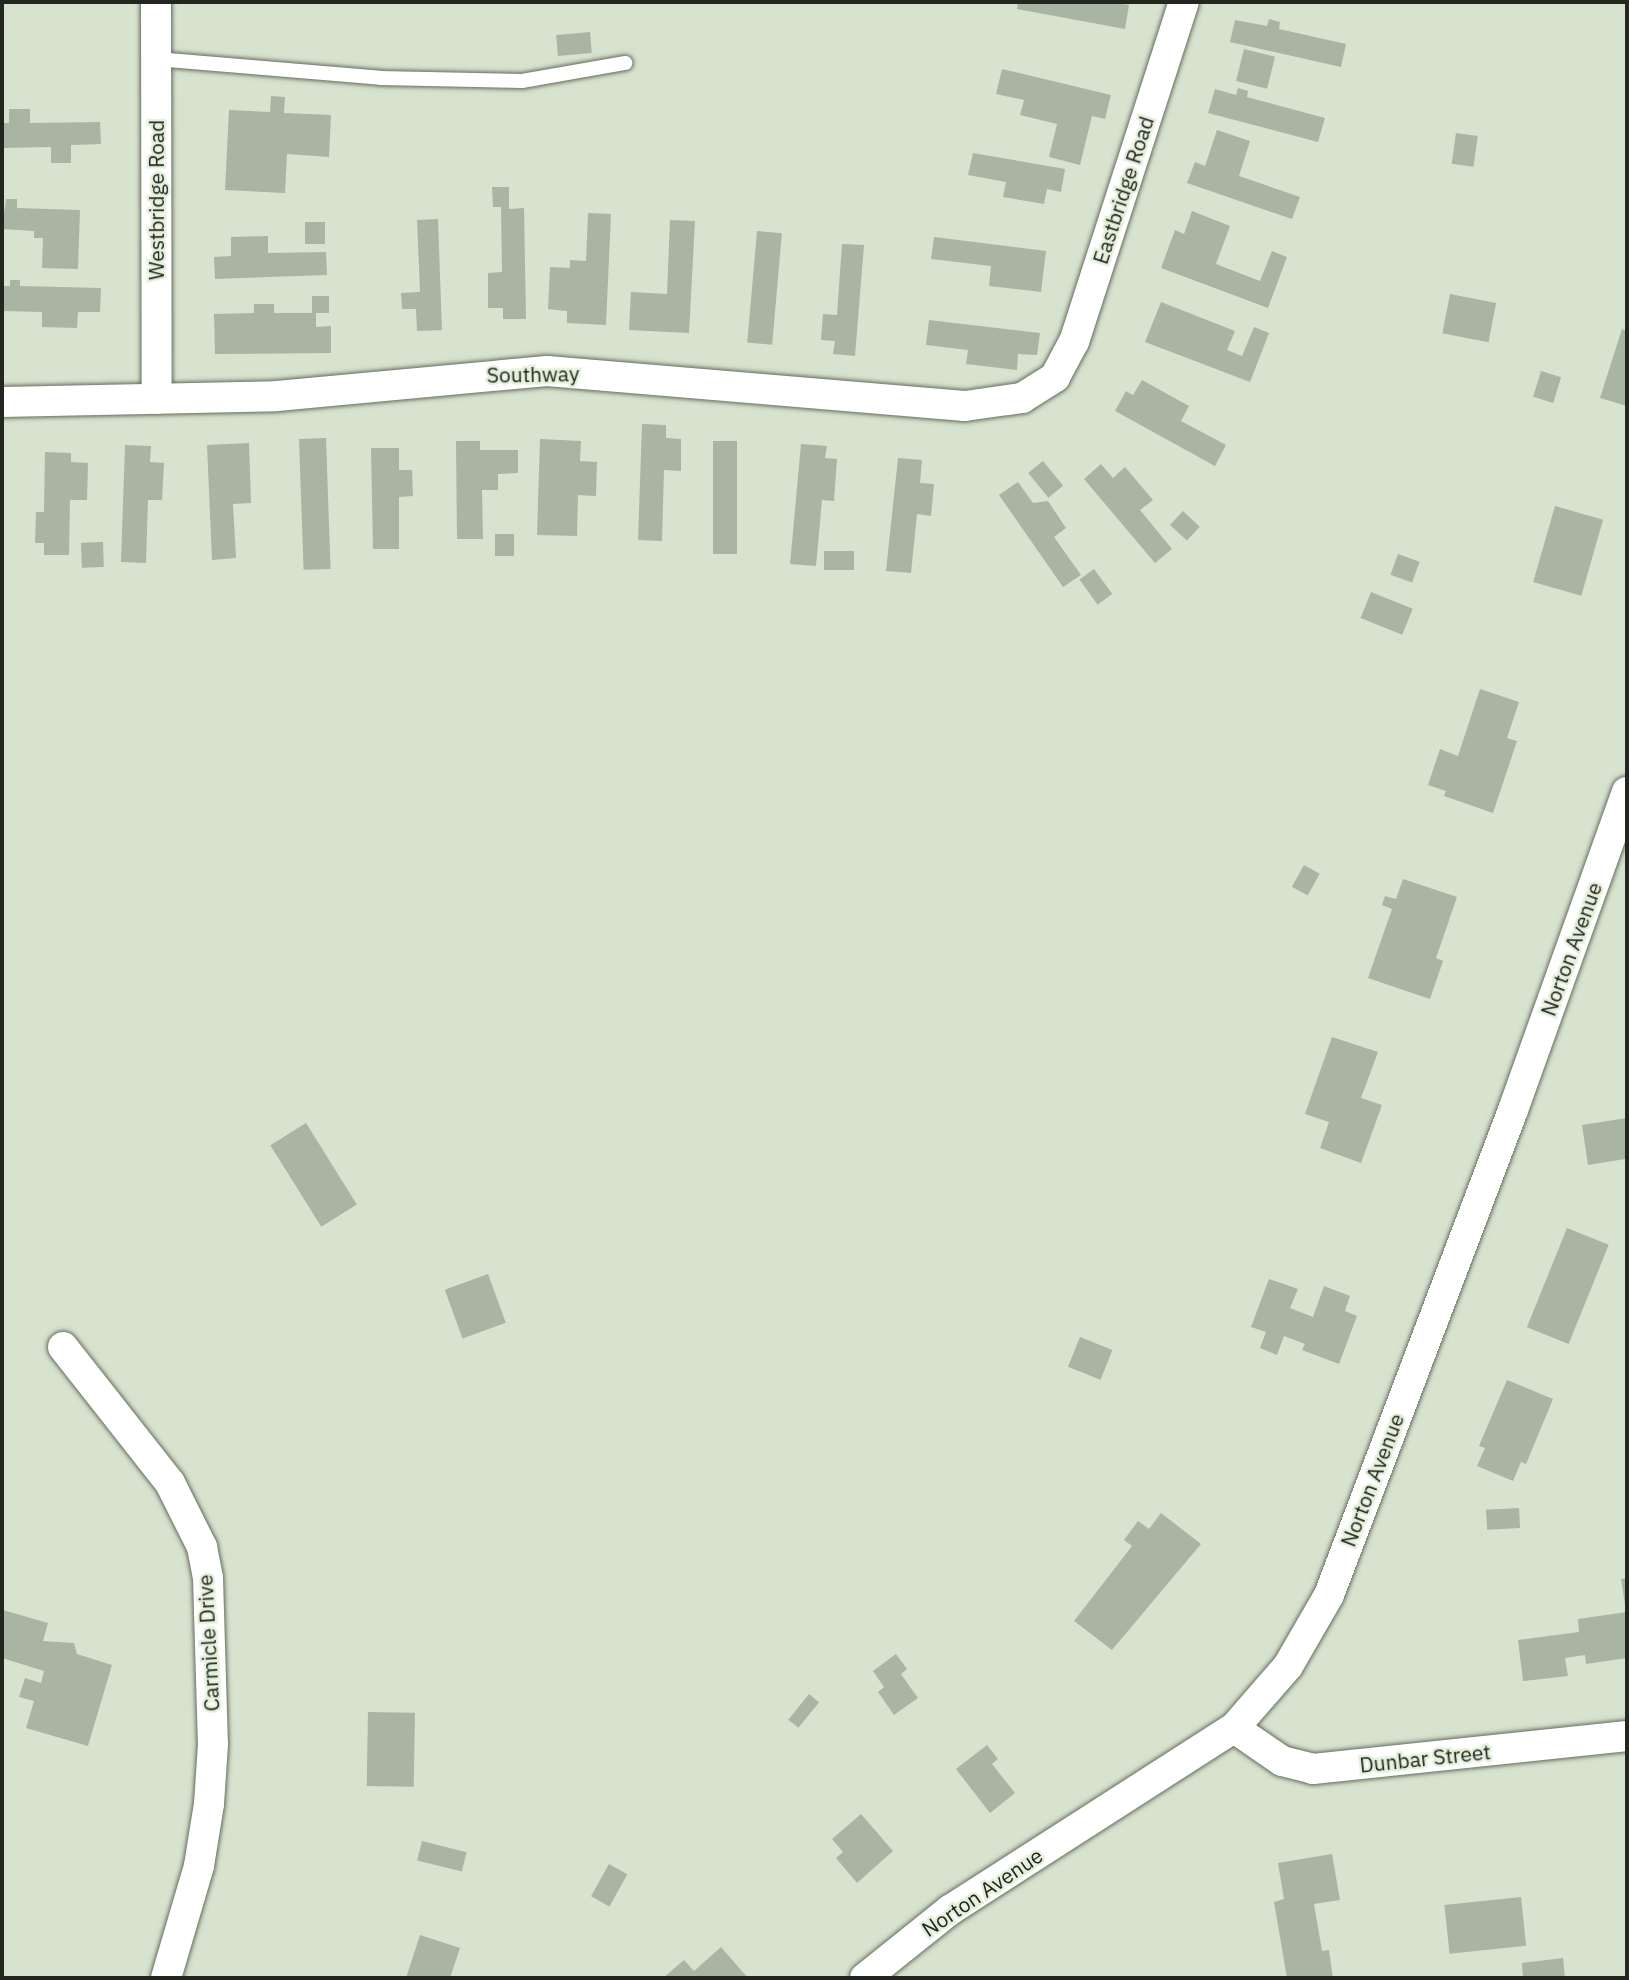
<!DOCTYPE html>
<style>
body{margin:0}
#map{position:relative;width:1629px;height:1980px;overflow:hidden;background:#d7e2cf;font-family:"IBM Plex Sans",sans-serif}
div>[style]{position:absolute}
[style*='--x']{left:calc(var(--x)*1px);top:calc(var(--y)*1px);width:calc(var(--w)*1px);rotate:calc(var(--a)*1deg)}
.building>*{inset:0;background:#a9b4a2;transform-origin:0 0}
.roads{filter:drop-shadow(0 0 2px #646e5d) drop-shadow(0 0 2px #646e5d)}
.service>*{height:14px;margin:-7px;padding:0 7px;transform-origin:7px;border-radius:7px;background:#fff}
.minor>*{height:30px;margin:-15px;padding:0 15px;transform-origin:15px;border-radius:15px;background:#fff}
span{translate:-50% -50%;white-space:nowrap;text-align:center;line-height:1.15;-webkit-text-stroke:5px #e4f0dc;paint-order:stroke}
.street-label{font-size:21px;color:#22261f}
.frame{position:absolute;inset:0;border:4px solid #22261f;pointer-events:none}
</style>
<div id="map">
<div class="building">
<i style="clip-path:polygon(1018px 2px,1111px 2px,1129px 5px,1125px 29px,1017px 9px)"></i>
<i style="clip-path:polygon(1269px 19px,1280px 22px,1279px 29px,1346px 44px,1341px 67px,1230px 42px,1235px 20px,1267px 26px)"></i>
<i style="left:590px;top:32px;width:21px;height:34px;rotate:85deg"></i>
<i style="left:1244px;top:49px;width:32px;height:33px;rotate:14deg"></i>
<i style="clip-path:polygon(1002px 69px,1111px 95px,1105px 119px,1092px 116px,1080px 165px,1049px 157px,1057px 124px,1020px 115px,1024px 100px,996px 94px)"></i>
<i style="clip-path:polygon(1238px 88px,1248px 91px,1247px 97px,1325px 118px,1318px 142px,1208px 113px,1215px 89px,1236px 95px)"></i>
<i style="clip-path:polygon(271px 96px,285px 97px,284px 113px,331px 115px,329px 157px,287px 154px,285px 193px,225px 190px,229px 110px,270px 112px)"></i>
<i style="clip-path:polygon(9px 109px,30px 109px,30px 123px,100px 122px,101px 144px,71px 145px,71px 163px,51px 163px,51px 147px,2px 148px,2px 123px,9px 123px)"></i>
<i style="clip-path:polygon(1217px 130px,1250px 141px,1239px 176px,1300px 197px,1292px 219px,1187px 183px,1195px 162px,1205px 166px)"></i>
<i style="left:1456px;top:133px;width:22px;height:31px;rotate:8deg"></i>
<i style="clip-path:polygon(973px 153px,1065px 169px,1061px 192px,1047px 189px,1044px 204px,1003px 197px,1006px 182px,968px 175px)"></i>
<i style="clip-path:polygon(492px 187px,509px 187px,509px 209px,524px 208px,526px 319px,503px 319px,503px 308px,488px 308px,488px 273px,502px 272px,501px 207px,493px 207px)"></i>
<i style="clip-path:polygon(6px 199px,17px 199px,17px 208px,80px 210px,78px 269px,42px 268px,43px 238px,34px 238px,34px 231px,2px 229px)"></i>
<i style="clip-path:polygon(1192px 211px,1230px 226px,1216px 264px,1260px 281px,1272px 251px,1287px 257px,1268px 308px,1161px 268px,1175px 230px,1184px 234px)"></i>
<i style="clip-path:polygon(588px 213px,611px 214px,606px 325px,567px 323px,567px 311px,548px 309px,550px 267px,570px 268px,570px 260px,586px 261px)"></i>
<i style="clip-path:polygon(438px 219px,442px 330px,417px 331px,416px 309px,402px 309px,401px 293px,420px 292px,417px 220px)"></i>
<i style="clip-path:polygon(670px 220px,695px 221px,689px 333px,629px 330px,631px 292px,667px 294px)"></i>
<i style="left:305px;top:222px;width:20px;height:22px"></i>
<i style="left:757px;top:231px;width:25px;height:112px;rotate:5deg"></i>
<i style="clip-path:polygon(268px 236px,268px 253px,326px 252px,327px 275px,215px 279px,214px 257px,231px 256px,231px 237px)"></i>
<i style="clip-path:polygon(934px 237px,1046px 251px,1041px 292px,989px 286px,991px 266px,931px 259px)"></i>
<i style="clip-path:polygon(842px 244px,864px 245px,855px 356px,833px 354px,835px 341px,821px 340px,823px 314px,837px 315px)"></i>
<i style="clip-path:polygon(10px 280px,20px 280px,20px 286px,101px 288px,100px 312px,78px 312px,77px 328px,42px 327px,42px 312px,2px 311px,2px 286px,10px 286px)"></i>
<i style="left:1450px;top:294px;width:47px;height:40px;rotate:11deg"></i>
<i style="clip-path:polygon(312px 296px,329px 296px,329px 313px,316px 313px,316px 327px,331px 326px,331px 353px,215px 354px,214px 314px,254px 313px,254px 304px,274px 304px,274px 313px,312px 313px)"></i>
<i style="clip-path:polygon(1161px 302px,1235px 331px,1227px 350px,1242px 356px,1254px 327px,1269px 333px,1250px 382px,1145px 342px)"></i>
<i style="clip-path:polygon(929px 320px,1040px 333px,1037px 355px,1018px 354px,1017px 370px,966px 364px,968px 350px,926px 345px)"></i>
<i style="clip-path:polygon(1622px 329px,1627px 331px,1627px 406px,1600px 398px)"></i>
<i style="left:1541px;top:371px;width:21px;height:27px;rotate:17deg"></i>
<i style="clip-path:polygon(1142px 380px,1189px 406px,1181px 421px,1226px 445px,1215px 466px,1115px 411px,1126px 391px,1133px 395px)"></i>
<i style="clip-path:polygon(642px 424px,666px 425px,666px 438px,681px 439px,681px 471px,664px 470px,662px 541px,638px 540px)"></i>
<i style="left:326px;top:438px;width:131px;height:27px;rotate:88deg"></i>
<i style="clip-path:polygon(540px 439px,581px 441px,580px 461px,597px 462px,596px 496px,578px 495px,577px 536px,537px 535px)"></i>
<i style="clip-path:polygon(456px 441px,480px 441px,480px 450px,518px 450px,518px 473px,498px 474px,498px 490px,482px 490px,483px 539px,457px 539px)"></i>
<i style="left:713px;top:441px;width:24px;height:113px"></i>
<i style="clip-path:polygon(249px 443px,251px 503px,233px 504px,236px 558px,212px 560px,207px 445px)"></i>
<i style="clip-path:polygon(801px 444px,827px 446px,825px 458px,837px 459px,834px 501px,822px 500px,816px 566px,790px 564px)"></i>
<i style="clip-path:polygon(125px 445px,151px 446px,150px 462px,164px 463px,162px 500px,148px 500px,146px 563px,121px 562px)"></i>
<i style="clip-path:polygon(371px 448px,399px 448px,399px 470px,412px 470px,413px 496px,399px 497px,399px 549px,373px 549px)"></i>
<i style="clip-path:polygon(45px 452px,71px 453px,71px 462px,88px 463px,87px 500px,70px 500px,69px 555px,44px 555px,44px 543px,35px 543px,36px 512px,44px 512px)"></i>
<i style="clip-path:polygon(898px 458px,922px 460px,920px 483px,934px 484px,931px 516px,917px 514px,911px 573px,886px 571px)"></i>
<i style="left:1043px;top:461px;width:32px;height:19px;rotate:51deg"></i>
<i style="clip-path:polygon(1101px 464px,1113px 478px,1125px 467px,1153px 500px,1140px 510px,1172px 549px,1155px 563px,1084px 479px)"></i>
<i style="clip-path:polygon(1018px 482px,1033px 503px,1048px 501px,1066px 528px,1054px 537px,1081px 575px,1063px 587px,999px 495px)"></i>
<i style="left:1555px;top:506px;width:50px;height:79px;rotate:16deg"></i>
<i style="left:1183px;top:511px;width:23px;height:19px;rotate:43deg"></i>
<i style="left:514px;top:534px;width:22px;height:19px;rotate:90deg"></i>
<i style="left:103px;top:542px;width:25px;height:22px;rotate:88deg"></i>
<i style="left:824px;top:551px;width:30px;height:19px"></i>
<i style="left:1398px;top:554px;width:23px;height:22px;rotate:20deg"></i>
<i style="left:1094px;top:569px;width:31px;height:18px;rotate:54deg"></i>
<i style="left:1371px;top:592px;width:45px;height:28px;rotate:22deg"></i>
<i style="clip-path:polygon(1480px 689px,1519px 702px,1507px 738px,1517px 741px,1493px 813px,1444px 796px,1446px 791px,1428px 785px,1440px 749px,1458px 756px)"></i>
<i style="left:1304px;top:865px;width:18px;height:25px;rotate:29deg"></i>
<i style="clip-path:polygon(1403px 879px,1457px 897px,1436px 958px,1443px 961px,1430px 999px,1368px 978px,1392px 909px,1382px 905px,1385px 896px,1396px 899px)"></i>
<i style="clip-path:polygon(1332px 1037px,1378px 1052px,1361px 1098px,1382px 1105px,1361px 1163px,1320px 1148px,1329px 1122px,1305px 1114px)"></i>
<i style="clip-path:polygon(1627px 1118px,1625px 1159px,1588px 1165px,1582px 1125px)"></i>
<i style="left:306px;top:1123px;width:96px;height:42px;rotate:58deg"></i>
<i style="left:1567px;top:1228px;width:45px;height:107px;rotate:22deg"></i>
<i style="left:488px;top:1274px;width:52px;height:46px;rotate:70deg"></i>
<i style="clip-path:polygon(1269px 1279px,1298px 1289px,1290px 1308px,1313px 1317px,1324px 1286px,1350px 1296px,1345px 1311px,1357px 1316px,1339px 1364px,1302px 1350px,1305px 1344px,1284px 1336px,1277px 1355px,1260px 1348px,1266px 1332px,1251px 1327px)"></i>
<i style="left:1080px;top:1337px;width:35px;height:32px;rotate:22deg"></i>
<i style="clip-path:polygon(1507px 1380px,1553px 1399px,1526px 1464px,1521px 1462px,1513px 1481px,1477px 1466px,1485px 1448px,1479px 1446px)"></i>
<i style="left:1519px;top:1508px;width:20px;height:33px;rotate:87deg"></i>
<i style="clip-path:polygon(1161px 1513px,1201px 1544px,1112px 1650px,1074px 1621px,1132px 1546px,1124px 1540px,1138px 1521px,1149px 1529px)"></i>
<i style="clip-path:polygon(1627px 1578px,1627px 1611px,1626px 1611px,1621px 1579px)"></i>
<i style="clip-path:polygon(3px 1610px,48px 1623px,43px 1641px,74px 1643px,77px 1654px,112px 1665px,88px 1746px,26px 1728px,34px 1701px,19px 1697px,25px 1678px,41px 1683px,44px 1671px,2px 1658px)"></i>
<i style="clip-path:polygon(1627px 1612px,1627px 1658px,1586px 1664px,1585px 1655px,1565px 1658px,1568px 1676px,1523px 1681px,1518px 1640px,1579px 1632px,1578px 1619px)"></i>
<i style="clip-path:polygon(896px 1654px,907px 1669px,901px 1674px,918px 1698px,894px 1715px,878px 1692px,884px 1687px,873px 1671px)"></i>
<i style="left:809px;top:1694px;width:13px;height:33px;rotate:39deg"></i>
<i style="left:368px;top:1712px;width:47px;height:74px;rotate:1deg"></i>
<i style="clip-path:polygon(987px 1745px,998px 1759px,992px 1764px,1015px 1793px,990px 1813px,956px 1769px)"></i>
<i style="clip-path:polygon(861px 1814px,893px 1851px,857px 1883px,836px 1858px,843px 1852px,832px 1839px)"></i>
<i style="left:422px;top:1841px;width:46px;height:20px;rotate:14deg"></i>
<i style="clip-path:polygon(1332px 1854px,1340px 1900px,1314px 1904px,1322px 1951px,1329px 1950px,1333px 1978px,1287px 1978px,1274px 1902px,1284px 1899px,1278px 1863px)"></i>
<i style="left:609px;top:1864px;width:21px;height:37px;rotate:29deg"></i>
<i style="left:1521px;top:1897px;width:49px;height:77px;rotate:84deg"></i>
<i style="clip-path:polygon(420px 1935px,460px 1948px,450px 1978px,406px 1978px)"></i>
<i style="clip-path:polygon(721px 1947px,748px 1978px,663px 1978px,684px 1960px,694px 1971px)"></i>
<i style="clip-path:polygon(1563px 1958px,1565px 1978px,1523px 1978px,1522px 1963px)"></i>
</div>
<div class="roads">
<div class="service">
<i style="--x:156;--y:59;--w:225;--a:4.8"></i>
<i style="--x:380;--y:78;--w:142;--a:1.2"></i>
<i style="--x:522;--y:81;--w:105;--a:-9.9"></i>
</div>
<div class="minor">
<i style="--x:156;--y:2;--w:397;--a:89.9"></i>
<i style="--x:2;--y:402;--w:275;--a:-1.2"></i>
<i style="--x:277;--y:396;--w:271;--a:-5.3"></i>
<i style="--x:547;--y:371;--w:419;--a:4.8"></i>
<i style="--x:965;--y:406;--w:58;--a:-8"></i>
<i style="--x:1022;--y:398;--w:39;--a:-32"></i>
<i style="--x:1055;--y:377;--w:40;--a:-62"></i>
<i style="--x:1074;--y:342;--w:357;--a:-72.1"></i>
<i style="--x:63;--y:1347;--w:173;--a:51.8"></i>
<i style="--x:170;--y:1483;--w:72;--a:63.4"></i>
<i style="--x:202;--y:1547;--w:32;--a:79"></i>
<i style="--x:208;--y:1578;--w:166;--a:88.3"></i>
<i style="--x:213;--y:1744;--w:60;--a:93.8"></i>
<i style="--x:209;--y:1804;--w:63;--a:99.2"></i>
<i style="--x:199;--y:1866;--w:117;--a:106.4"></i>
<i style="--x:1234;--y:1728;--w:58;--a:34.5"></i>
<i style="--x:1282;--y:1761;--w:32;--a:14"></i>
<i style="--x:1313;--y:1769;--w:316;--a:-6"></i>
<i style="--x:865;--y:1978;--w:109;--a:-38.7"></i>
<i style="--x:950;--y:1910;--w:337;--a:-32.7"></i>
<i style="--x:1234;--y:1728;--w:82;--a:-48.9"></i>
<i style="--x:1288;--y:1666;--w:82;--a:-60"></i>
<i style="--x:1329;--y:1595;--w:519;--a:-69.22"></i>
<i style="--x:1513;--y:1110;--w:338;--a:-70.3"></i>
</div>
</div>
<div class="street-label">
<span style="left:1123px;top:190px;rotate:-72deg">Eastbridge Road</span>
<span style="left:156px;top:200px;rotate:-90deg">Westbridge Road</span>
<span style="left:533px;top:374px;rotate:-1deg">Southway</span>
<span style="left:1571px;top:949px;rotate:-70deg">Norton Avenue</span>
<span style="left:1372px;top:1480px;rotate:-69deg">Norton Avenue</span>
<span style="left:208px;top:1643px;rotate:-93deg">Carmicle Drive</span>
<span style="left:1425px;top:1758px;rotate:-6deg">Dunbar Street</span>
<span style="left:982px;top:1892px;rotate:-34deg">Norton Avenue</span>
</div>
<div class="frame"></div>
</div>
